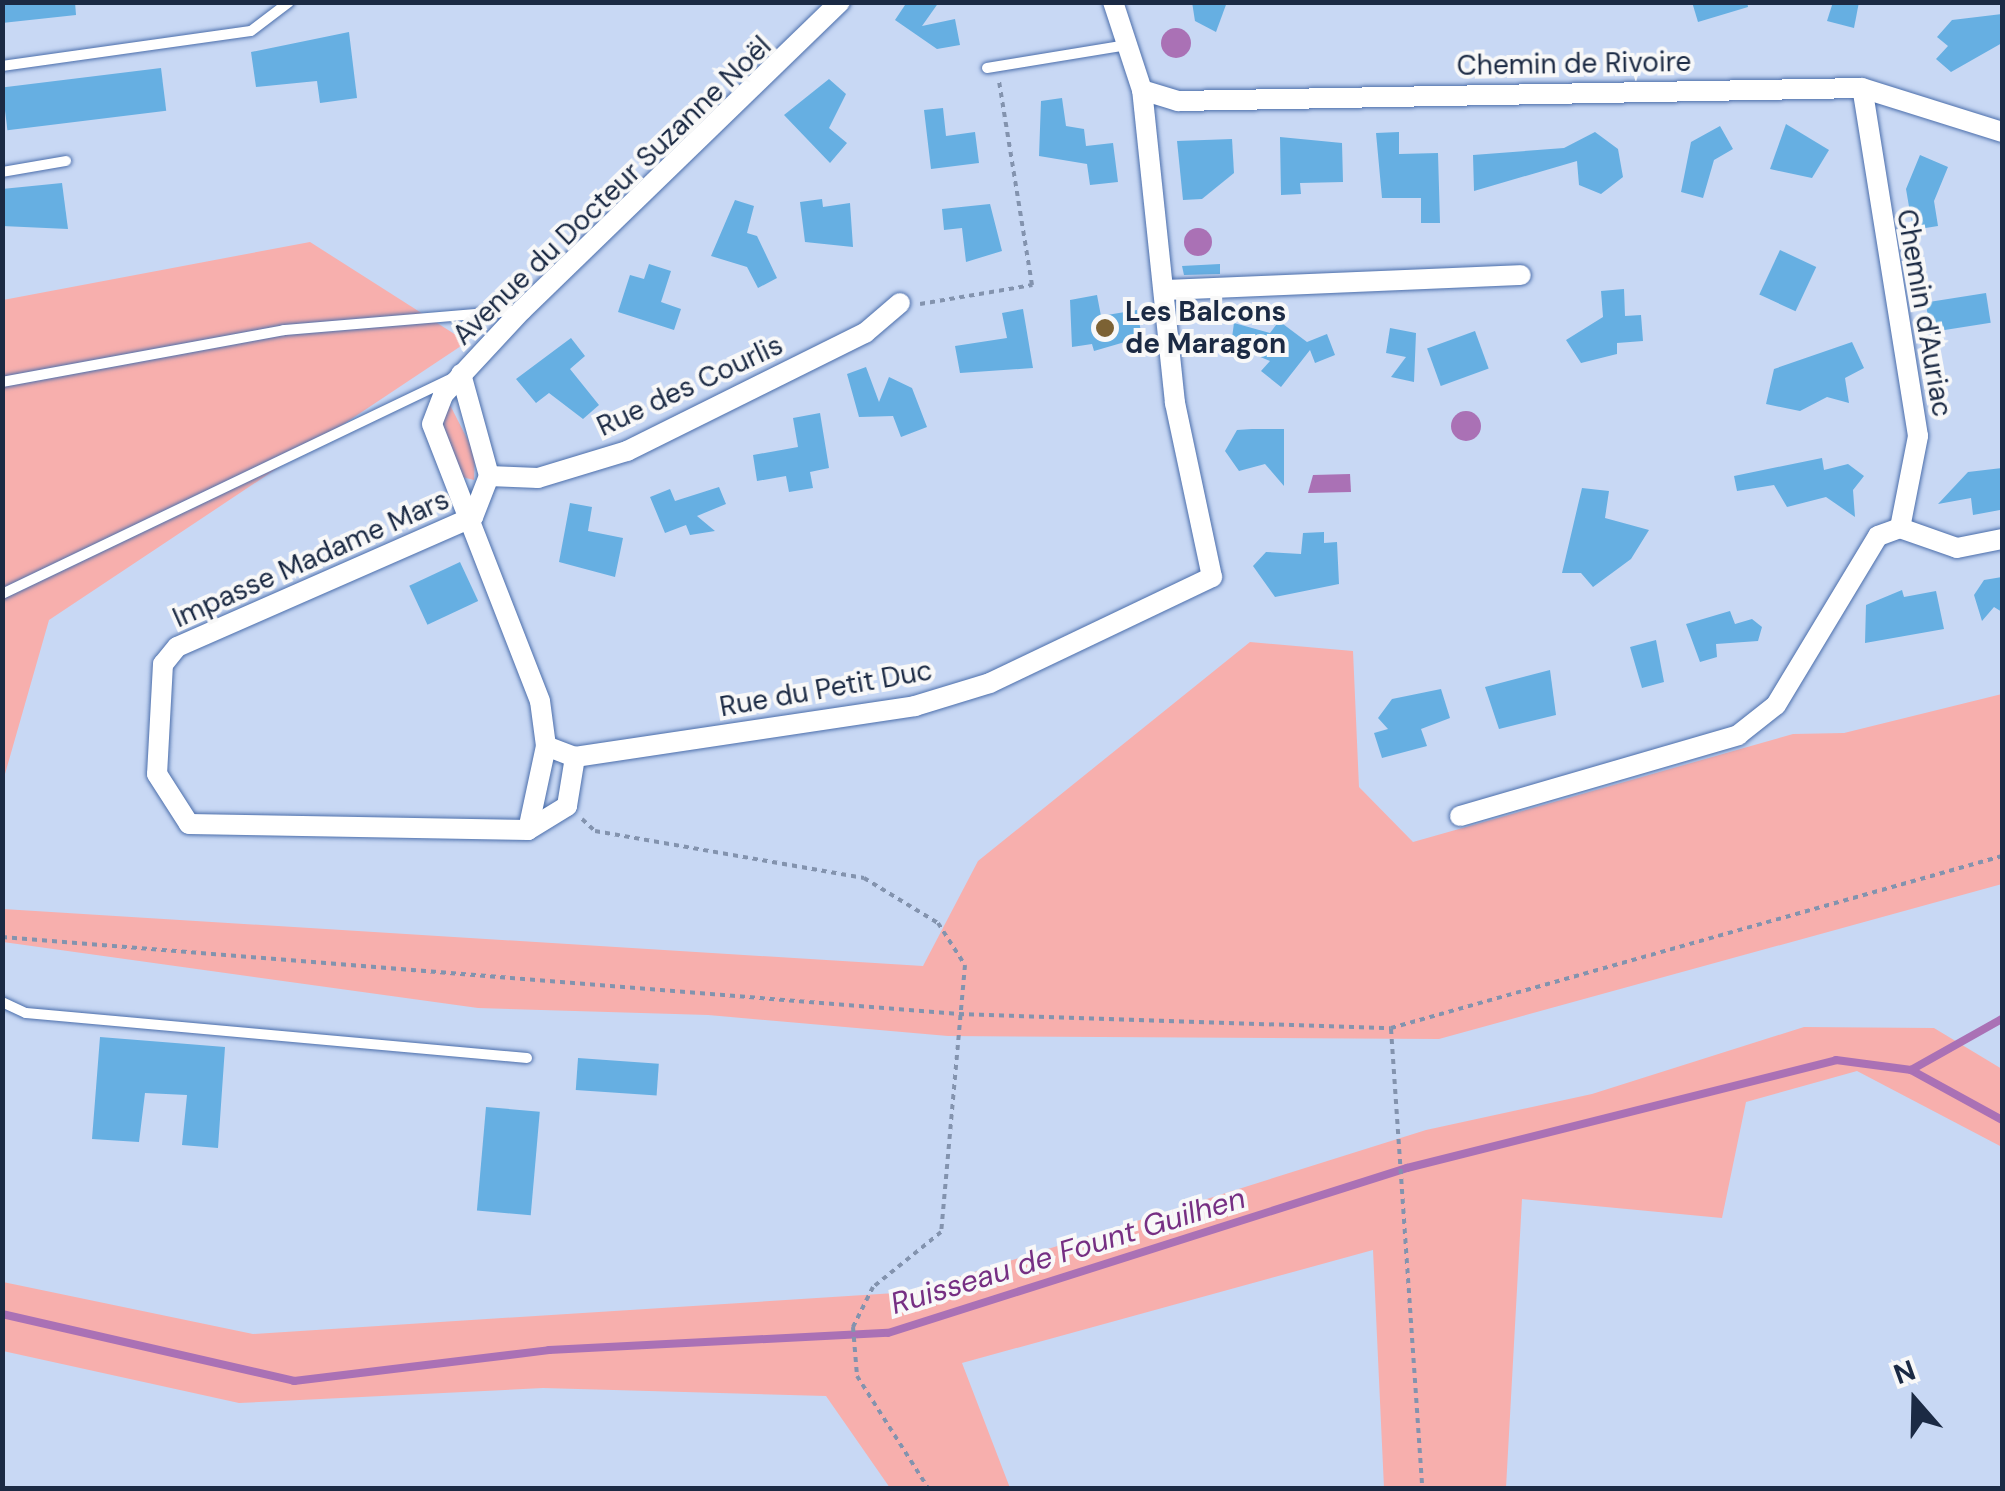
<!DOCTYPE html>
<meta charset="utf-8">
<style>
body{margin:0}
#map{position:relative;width:2005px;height:1491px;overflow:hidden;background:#c8d8f4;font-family:"DM Sans",sans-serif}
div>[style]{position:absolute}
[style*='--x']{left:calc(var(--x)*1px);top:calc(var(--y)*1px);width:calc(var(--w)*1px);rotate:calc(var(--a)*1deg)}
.green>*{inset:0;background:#f7afad}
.water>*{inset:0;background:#aa71b5}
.round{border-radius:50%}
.stream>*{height:8px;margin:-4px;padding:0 4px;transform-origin:4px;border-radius:4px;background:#aa71b5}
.building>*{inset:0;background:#66afe2;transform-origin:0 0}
.path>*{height:4px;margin-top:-2px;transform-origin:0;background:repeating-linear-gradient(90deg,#8393ae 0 5px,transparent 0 10px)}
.roads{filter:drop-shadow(0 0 2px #4b6eab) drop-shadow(0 0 2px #4b6eab)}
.lane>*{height:10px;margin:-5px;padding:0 5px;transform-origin:5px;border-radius:5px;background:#fff}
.street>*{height:20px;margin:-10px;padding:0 10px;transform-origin:10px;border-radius:10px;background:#fff}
.dots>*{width:28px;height:28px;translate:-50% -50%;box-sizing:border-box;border:5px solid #f8f8f8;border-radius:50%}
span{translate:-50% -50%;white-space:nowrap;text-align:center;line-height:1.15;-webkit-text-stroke:8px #f8f8f8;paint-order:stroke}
.street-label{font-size:28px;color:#1b2a44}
.poi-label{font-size:28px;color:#1b2a44;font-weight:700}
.left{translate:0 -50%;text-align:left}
.water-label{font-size:30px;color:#762f83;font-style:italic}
.frame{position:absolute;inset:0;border:5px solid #1b2a44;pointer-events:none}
.north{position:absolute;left:1865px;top:1351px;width:100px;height:100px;-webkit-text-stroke:8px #f8f8f8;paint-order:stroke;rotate:340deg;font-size:28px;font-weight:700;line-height:40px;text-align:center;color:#1b2a44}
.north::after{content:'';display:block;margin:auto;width:35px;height:45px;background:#1b2a44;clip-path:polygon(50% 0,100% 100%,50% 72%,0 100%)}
</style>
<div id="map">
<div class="green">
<i style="clip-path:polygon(310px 242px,467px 342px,49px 620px,3px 781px,3px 300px)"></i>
<i style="clip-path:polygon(450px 405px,475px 454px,474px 480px,462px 477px,440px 417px)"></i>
<i style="clip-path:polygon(1250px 642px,1353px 651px,1359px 787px,1413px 842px,1793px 734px,1844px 733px,2002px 694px,2002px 884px,1439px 1039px,948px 1036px,708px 1015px,478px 1008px,3px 942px,3px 909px,923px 966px,978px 861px)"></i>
<i style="clip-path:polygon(1804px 1027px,1934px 1028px,2002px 1069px,2002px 1147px,1857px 1071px,1746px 1102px,1722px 1218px,1522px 1199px,1506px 1488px,1384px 1488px,1373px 1250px,962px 1363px,1010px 1488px,890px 1488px,826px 1396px,543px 1388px,239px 1403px,3px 1351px,3px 1282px,253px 1334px,911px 1292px,1426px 1130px,1592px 1094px)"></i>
</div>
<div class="water">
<i class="round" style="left:1161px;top:28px;width:30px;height:30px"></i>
<i class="round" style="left:1184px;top:228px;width:28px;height:28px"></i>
<i class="round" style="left:1451px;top:411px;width:30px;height:30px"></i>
<i style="clip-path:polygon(1350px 474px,1351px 492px,1308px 493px,1313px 475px)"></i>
</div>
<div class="stream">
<i style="--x:1911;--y:1070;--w:104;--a:28.8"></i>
<i style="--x:2;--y:1314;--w:300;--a:12.9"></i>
<i style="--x:294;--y:1381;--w:257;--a:-6.9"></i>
<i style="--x:549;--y:1350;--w:339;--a:-2.9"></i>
<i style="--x:888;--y:1333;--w:545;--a:-17.64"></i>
<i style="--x:1407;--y:1168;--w:442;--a:-14.1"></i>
<i style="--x:1836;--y:1060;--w:76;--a:7.6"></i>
<i style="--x:1911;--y:1070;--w:104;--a:-29.3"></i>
</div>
<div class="building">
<i style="clip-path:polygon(2px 2px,75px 2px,76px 15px,2px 23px)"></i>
<i style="clip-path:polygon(907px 2px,939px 2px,922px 26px,955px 19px,960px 45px,937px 49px,895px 20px)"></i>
<i style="clip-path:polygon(1192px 2px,1227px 2px,1216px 32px,1195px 21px)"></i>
<i style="clip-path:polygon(1692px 2px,1747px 2px,1748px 7px,1698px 22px)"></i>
<i style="clip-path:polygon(1833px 2px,1859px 2px,1854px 28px,1827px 21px)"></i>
<i style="clip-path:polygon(2002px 14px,2002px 43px,1951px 72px,1936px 59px,1948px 46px,1937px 37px,1952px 20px)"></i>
<i style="clip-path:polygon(349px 32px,357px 98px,320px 103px,317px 81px,256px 87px,251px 52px)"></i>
<i style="left:161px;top:68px;width:43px;height:160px;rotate:83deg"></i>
<i style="clip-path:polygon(829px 79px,846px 94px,829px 128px,847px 143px,830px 163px,784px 115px)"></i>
<i style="clip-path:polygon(1062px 98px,1066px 126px,1084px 129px,1086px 146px,1113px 143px,1118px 182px,1090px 185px,1087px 164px,1039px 156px,1041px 101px)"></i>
<i style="clip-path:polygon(943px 108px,946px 136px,975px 132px,979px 163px,931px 169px,924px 110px)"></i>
<i style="clip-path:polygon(1786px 124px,1829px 150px,1812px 178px,1770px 169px)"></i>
<i style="clip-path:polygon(1720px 126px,1733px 149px,1714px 160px,1703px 198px,1681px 192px,1691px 142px)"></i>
<i style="clip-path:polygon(1399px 132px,1399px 154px,1438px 153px,1440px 223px,1421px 223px,1421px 198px,1382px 198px,1376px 133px)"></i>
<i style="clip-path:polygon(1595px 132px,1618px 149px,1623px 177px,1601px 194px,1579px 185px,1577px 161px,1474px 191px,1473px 155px,1564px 148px)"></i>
<i style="clip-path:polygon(1280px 137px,1342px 143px,1343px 182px,1300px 183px,1301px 194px,1281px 195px)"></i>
<i style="clip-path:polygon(1232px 139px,1234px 173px,1202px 199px,1183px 200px,1177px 141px)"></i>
<i style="clip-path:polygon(1920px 155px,1948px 167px,1934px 201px,1938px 226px,1913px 230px,1906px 189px)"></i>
<i style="clip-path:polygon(62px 183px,68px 229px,2px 226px,2px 189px)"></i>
<i style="clip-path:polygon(822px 199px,823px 207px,850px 203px,853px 247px,805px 242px,800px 202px)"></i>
<i style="clip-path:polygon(735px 200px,754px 206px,747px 233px,757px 236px,777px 278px,758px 288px,747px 267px,711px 256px)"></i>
<i style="clip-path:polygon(990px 204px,1002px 251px,966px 262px,962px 228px,944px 230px,942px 209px)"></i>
<i style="left:1780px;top:250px;width:40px;height:49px;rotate:25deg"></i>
<i style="clip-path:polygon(649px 264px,671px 271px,661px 302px,681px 309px,674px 330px,618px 312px,630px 275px,644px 279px)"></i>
<i style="clip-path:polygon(1220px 264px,1220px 274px,1184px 275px,1182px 266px)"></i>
<i style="clip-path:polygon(1624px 289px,1625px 316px,1641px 315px,1643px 341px,1617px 343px,1617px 354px,1581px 363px,1566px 340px,1603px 317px,1601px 291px)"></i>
<i style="left:1986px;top:293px;width:30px;height:61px;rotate:81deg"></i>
<i style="clip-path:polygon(1097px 295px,1101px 316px,1137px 310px,1142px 337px,1094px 351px,1092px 344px,1072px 347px,1070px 300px)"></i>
<i style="clip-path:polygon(1023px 309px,1033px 368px,960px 373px,955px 346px,1007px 338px,1002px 313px)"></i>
<i style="clip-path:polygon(1279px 321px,1307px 342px,1327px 334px,1335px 355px,1315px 363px,1310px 350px,1281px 387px,1261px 371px,1270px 361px,1231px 345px,1234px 323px,1270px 333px)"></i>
<i style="clip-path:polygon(1390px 328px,1416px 333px,1414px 382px,1391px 377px,1406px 357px,1386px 353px)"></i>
<i style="left:1475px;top:331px;width:40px;height:51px;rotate:70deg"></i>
<i style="clip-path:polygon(571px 338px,585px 356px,570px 369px,599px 405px,583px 419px,549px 393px,536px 403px,516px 379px)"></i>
<i style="clip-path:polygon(1852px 342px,1864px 368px,1845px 378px,1849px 403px,1827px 397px,1800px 411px,1766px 404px,1774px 369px)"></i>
<i style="clip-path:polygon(866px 367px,879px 402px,889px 377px,912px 388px,927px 427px,901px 437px,893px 416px,859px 417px,847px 374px)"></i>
<i style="clip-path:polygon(820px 413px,829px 468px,810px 472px,813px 488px,789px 492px,786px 476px,757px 481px,753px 455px,798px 447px,793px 418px)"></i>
<i style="clip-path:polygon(1252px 429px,1284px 429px,1284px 486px,1265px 464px,1239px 471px,1225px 451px,1237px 430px)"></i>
<i style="clip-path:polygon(1822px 458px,1824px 470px,1848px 464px,1864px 476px,1853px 490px,1855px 517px,1826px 497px,1787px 507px,1774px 485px,1737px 491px,1734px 476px)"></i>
<i style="clip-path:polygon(2002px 468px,2000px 510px,1973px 515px,1971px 498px,1938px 504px,1968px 472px)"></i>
<i style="clip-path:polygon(719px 487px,726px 504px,697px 516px,715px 531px,690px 535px,686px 525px,665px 533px,650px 497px,670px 489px,675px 501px)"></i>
<i style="clip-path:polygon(1582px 488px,1609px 491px,1605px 518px,1649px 530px,1631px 559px,1593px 587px,1581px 573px,1562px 573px)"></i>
<i style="clip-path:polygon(570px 503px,592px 507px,588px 531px,623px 538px,615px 577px,559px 562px)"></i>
<i style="clip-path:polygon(1324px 532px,1324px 543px,1337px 542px,1339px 584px,1275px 597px,1253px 566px,1266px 552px,1301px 554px,1303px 533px)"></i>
<i style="left:460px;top:562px;width:43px;height:56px;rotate:65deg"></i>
<i style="clip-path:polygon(2002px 577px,2002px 612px,1994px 607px,1982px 621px,1974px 595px,1984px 580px)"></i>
<i style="clip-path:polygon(1902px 590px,1904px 597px,1936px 591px,1944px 629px,1865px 643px,1866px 605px)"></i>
<i style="clip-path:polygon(1730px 611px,1735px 624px,1752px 619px,1762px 627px,1758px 641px,1716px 644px,1717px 657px,1700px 662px,1686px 624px)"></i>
<i style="clip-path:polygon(1656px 640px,1664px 682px,1642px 688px,1630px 647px)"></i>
<i style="clip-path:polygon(1550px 670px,1556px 715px,1499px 729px,1485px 687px)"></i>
<i style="clip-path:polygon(1441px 689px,1450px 718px,1421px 729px,1427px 746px,1382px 758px,1374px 733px,1388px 729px,1378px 718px,1392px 699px)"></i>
<i style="clip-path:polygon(100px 1037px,225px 1047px,218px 1148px,182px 1145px,187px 1095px,145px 1093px,139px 1142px,92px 1139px)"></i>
<i style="left:578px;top:1058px;width:81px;height:32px;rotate:4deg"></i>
<i style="left:486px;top:1107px;width:54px;height:104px;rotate:5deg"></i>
</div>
<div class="path">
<i style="--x:920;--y:304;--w:114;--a:-9.6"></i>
<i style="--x:1032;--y:285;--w:207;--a:-99.2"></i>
<i style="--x:582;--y:819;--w:18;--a:43"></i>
<i style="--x:595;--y:831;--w:273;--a:9.9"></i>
<i style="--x:864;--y:878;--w:87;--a:31.3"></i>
<i style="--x:938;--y:923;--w:50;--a:57.3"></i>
<i style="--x:965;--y:965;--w:268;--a:95.1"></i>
<i style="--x:941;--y:1232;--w:87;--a:141"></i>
<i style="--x:873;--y:1287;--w:45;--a:116.6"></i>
<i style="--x:853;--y:1327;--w:49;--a:85.3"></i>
<i style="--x:857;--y:1376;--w:133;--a:57.6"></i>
<i style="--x:2;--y:937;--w:960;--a:4.6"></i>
<i style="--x:959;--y:1014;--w:432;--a:1.9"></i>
<i style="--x:1391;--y:1028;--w:635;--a:-15.72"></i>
<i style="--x:1391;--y:1029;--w:460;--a:86.1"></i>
</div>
<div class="roads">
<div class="lane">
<i style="--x:2;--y:66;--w:251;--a:-8"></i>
<i style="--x:251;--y:31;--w:48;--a:-37.3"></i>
<i style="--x:987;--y:68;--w:142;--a:-9.3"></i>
<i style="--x:2;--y:172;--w:65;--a:-9.8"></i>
<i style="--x:2;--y:382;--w:287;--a:-10.4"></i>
<i style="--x:284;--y:330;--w:238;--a:-4.8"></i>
<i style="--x:2;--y:594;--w:498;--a:-25.6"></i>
<i style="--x:2;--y:1002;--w:26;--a:25"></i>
<i style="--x:26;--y:1013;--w:503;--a:5.13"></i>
</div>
<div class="street">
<i style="--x:1142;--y:90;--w:38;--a:17"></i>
<i style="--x:1178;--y:101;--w:684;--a:-1.09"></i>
<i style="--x:1862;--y:88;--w:147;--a:17.4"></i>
<i style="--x:1164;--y:290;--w:357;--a:-2.4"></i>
<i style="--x:461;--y:374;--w:106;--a:74.6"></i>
<i style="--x:489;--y:476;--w:44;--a:111.3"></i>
<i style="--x:473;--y:517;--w:323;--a:156.3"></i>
<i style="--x:177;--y:647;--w:22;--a:129"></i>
<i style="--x:163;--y:664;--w:110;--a:93.1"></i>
<i style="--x:157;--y:774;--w:59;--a:57.4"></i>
<i style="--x:189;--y:824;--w:339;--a:1"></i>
<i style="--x:528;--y:830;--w:46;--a:-31.6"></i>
<i style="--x:567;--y:806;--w:50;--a:-80.7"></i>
<i style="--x:489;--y:476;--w:49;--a:2.3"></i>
<i style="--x:538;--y:478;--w:93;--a:-16.9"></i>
<i style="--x:627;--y:451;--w:266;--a:-26.4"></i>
<i style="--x:865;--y:333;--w:46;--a:-40.6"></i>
<i style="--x:1900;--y:528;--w:60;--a:19.3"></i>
<i style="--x:1957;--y:548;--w:46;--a:-11.3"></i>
<i style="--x:546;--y:746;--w:31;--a:21"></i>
<i style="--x:575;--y:757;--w:344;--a:-8.5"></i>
<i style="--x:915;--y:706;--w:78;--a:-17"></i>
<i style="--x:990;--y:683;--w:246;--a:-25.5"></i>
<i style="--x:1212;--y:577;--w:178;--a:-102"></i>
<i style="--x:1175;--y:403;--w:315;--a:-96"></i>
<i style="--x:1142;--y:90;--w:93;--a:-108.2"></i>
<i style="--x:1460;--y:816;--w:290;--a:-16.2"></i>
<i style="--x:1738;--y:735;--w:48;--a:-38.3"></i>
<i style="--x:1776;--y:705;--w:197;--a:-58.9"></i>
<i style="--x:1878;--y:536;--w:23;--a:-20"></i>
<i style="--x:1900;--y:528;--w:94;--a:-78.9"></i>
<i style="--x:1918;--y:436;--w:352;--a:-99.1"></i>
<i style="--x:528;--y:830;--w:86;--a:-77.9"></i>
<i style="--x:546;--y:746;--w:45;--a:-97.6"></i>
<i style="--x:540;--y:701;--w:297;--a:-111.3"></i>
<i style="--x:432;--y:424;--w:31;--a:-69"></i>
<i style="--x:443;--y:395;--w:116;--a:-47.1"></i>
<i style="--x:522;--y:310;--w:443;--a:-44.1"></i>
</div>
</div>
<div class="dots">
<i style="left:1105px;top:328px;background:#7c6234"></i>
</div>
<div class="street-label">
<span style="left:1574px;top:64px;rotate:-1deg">Chemin de Rivoire</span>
<span style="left:612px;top:191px;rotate:-44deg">Avenue du Docteur Suzanne Noël</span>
<span style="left:1924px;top:313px;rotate:80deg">Chemin d'Auriac</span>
<span style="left:690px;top:386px;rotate:-25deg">Rue des Courlis</span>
<span style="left:311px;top:559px;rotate:-24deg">Impasse Madame Mars</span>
<span style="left:826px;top:689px;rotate:-10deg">Rue du Petit Duc</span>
</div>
<div class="poi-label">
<span class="left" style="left:1125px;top:328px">Les Balcons<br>de Maragon</span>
</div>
<div class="water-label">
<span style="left:1068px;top:1251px;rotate:-17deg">Ruisseau de Fount Guilhen</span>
</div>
<div class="frame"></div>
<div class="north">N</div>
</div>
